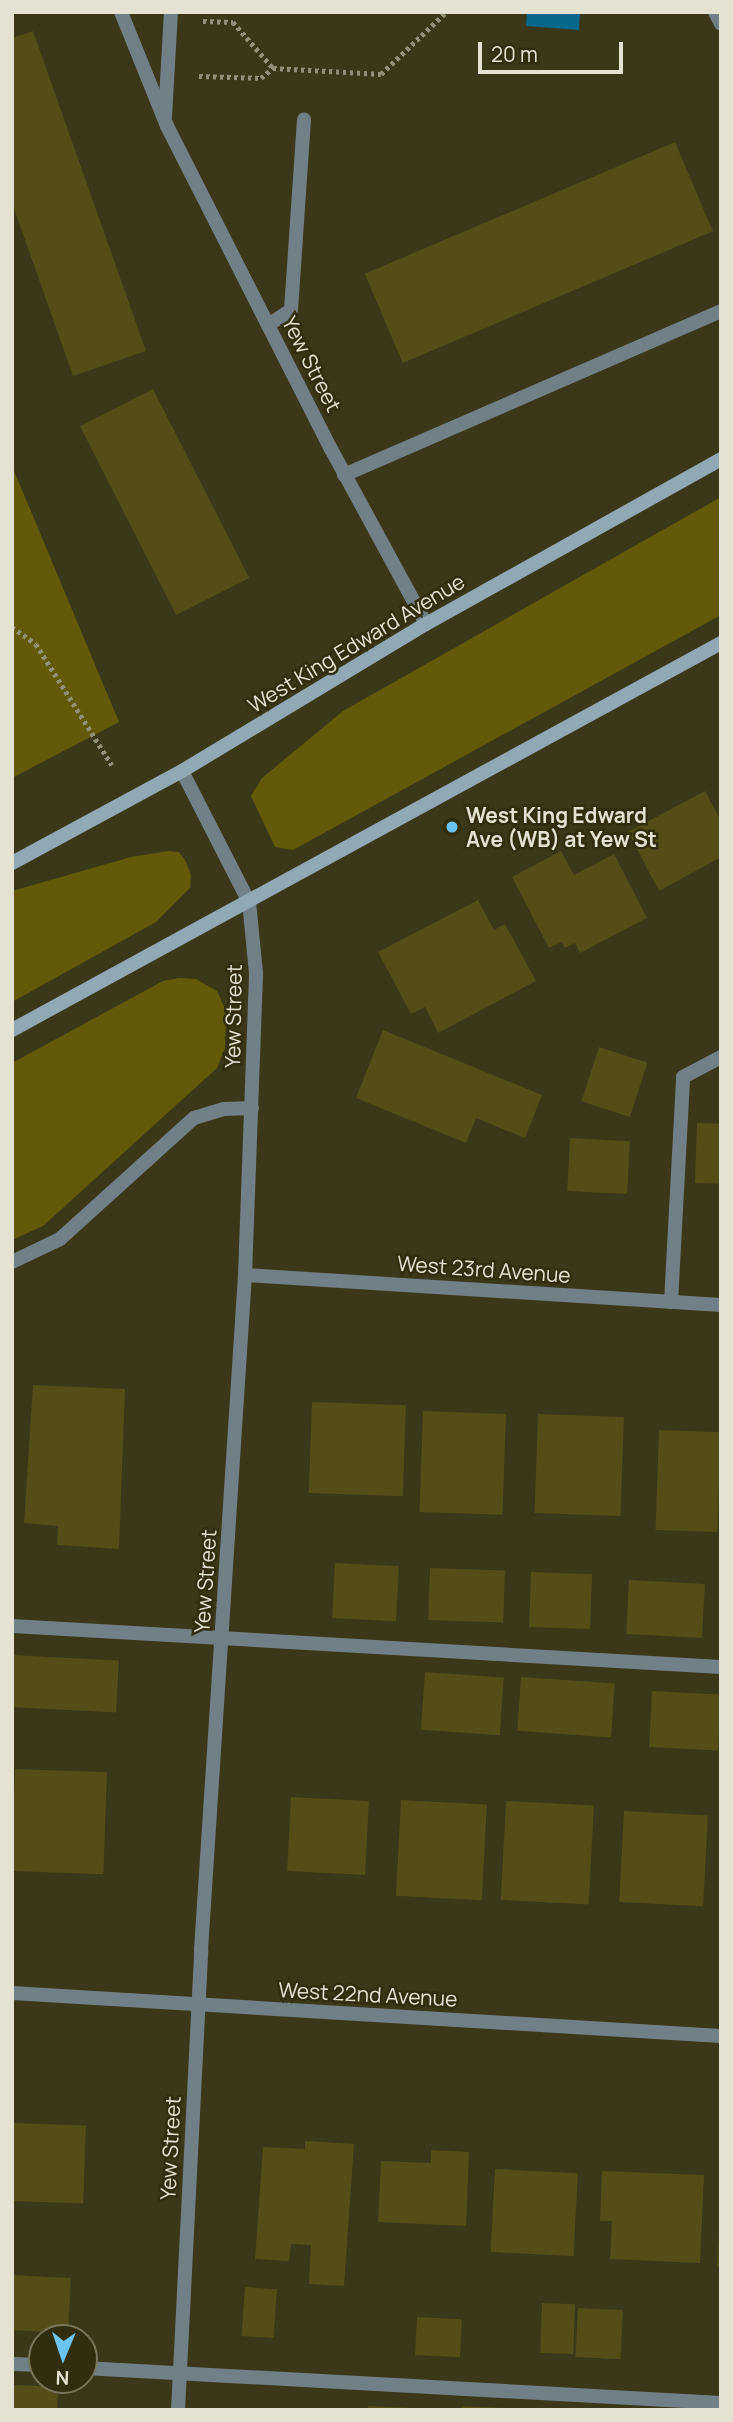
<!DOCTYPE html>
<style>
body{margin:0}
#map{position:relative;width:733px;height:2422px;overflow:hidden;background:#3b3719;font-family:Manrope,sans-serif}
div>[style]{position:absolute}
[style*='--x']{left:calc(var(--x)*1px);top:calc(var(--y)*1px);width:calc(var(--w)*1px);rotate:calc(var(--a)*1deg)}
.green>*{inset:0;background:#635a09}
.water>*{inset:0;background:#07678c}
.building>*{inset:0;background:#544d18;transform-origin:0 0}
.path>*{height:4.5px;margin-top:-2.25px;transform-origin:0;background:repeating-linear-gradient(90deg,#939079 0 3.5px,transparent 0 7px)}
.lane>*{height:14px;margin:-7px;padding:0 7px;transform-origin:7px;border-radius:7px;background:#717f87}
.street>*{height:14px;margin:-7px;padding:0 7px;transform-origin:7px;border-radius:7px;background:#717f87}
.secondary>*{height:14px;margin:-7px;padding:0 7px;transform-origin:7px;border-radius:7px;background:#91a8b5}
.dots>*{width:19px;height:19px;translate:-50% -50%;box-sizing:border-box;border:4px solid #312d0e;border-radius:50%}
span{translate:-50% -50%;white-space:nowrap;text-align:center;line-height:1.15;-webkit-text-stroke:5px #312d0e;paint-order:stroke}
.street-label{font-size:21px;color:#e4e3d1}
.poi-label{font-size:21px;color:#e4e3d1;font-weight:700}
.left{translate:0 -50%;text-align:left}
.frame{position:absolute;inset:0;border:14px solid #e4e3d1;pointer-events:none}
.north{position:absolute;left:28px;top:2324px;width:70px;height:70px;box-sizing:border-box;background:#312d0e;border:2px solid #79765c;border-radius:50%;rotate:182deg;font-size:19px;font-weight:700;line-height:28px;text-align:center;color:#e4e3d1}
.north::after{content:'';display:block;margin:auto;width:24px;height:32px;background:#6ac3f1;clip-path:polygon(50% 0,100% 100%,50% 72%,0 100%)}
.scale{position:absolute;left:478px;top:42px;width:145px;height:32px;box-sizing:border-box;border:4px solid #e4e3d1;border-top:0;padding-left:9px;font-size:21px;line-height:24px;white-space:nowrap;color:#e4e3d1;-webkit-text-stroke:5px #312d0e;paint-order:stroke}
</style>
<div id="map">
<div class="green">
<i style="clip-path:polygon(12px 466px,119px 722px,12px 778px)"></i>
<i style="clip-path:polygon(721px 497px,721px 615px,293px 850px,275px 847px,251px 796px,262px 778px,343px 711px)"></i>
<i style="clip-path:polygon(169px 851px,179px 852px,185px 860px,191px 875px,190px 888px,156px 922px,12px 1002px,12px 891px,131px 857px)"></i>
<i style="clip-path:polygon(179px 978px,196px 979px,217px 991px,226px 1011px,225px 1048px,217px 1068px,43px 1226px,12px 1240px,12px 1063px,163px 981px)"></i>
</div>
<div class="water">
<i style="clip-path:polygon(527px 12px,580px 12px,579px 30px,526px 26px)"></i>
</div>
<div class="building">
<i style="clip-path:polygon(33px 31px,146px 351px,73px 376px,12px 203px,12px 38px)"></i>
<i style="left:675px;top:142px;width:97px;height:337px;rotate:67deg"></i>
<i style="left:153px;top:389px;width:212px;height:82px;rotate:63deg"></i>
<i style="clip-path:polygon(705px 791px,721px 821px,721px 857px,659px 891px,628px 832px)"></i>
<i style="clip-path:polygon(561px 851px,574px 875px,614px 854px,647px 918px,580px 953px,575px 943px,565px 948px,562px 942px,549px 948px,512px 877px)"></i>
<i style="clip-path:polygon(478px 900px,494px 930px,505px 924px,536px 981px,438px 1033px,425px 1007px,411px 1014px,378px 952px)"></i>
<i style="clip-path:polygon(383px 1030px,542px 1095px,525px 1138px,476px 1118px,466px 1143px,356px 1098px)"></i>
<i style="left:599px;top:1047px;width:51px;height:57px;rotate:18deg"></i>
<i style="left:697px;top:1123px;width:24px;height:60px;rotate:2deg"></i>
<i style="left:570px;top:1138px;width:60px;height:53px;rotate:3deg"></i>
<i style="clip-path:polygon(33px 1385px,125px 1389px,119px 1549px,57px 1545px,58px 1526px,24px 1523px)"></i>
<i style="left:312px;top:1402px;width:94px;height:91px;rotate:2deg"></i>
<i style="left:423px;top:1411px;width:83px;height:101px;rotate:2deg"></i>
<i style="left:538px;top:1414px;width:86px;height:99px;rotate:2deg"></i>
<i style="left:659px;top:1430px;width:62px;height:100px;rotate:2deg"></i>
<i style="left:335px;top:1563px;width:64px;height:55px;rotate:3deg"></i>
<i style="left:430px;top:1568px;width:75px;height:52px;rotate:2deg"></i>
<i style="left:531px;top:1572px;width:61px;height:55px;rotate:2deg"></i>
<i style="left:629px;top:1580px;width:76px;height:54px;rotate:3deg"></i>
<i style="left:12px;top:1655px;width:107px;height:52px;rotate:3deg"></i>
<i style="left:425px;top:1672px;width:79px;height:58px;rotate:4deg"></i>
<i style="left:521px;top:1677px;width:94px;height:54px;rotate:4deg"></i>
<i style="left:652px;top:1691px;width:69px;height:56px;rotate:3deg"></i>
<i style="left:15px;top:1769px;width:92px;height:102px;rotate:2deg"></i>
<i style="left:291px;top:1797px;width:78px;height:74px;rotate:3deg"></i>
<i style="left:401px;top:1800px;width:86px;height:96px;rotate:3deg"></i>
<i style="left:506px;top:1801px;width:88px;height:99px;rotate:3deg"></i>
<i style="left:624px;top:1811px;width:84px;height:91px;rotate:3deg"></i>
<i style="left:12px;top:2123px;width:74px;height:78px;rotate:2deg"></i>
<i style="clip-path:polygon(305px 2141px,354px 2144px,344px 2286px,309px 2284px,311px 2245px,291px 2244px,289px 2261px,255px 2259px,263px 2147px,305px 2149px)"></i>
<i style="clip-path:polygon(431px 2150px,469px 2152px,466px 2226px,378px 2222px,381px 2161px,431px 2163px)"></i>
<i style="left:495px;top:2169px;width:83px;height:83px;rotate:3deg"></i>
<i style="clip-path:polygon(602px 2171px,704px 2175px,700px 2263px,610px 2259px,612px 2221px,600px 2221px)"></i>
<i style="clip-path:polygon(719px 2233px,721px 2233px,721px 2268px,717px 2267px)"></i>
<i style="left:12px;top:2275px;width:59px;height:55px;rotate:3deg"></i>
<i style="left:245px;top:2287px;width:32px;height:49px;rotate:4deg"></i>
<i style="left:542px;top:2303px;width:33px;height:50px;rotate:2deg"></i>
<i style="left:578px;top:2308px;width:45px;height:49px;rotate:3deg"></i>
<i style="left:417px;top:2317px;width:45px;height:38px;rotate:3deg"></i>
<i style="left:12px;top:2385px;width:46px;height:25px;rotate:2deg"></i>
<i style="clip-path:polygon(368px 2406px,413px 2408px,413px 2410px,368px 2410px)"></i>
<i style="clip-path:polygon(462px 2406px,505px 2408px,505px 2410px,462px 2410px)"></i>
</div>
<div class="path">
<i style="--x:203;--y:21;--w:30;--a:2"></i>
<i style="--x:233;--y:22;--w:61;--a:49"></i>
<i style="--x:199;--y:76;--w:62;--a:1.8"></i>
<i style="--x:261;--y:78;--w:16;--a:-40"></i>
<i style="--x:273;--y:68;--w:108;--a:3.2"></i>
<i style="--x:381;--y:74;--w:90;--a:-43.6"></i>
<i style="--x:12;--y:627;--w:29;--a:35"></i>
<i style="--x:36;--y:644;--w:143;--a:57.9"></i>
</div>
<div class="lane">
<i style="--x:268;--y:325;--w:27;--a:-33"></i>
<i style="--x:291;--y:310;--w:191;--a:-86.1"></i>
<i style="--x:671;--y:1302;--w:225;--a:-86.9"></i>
<i style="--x:683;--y:1077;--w:43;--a:-27.8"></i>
<i style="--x:12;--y:1626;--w:710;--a:3.31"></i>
<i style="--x:12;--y:2364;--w:30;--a:2"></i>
<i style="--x:84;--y:2368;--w:638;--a:3.14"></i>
</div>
<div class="street">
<i style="--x:121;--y:12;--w:123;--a:68"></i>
<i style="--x:167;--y:126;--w:362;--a:63.1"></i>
<i style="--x:331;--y:449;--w:199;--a:61.5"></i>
<i style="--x:715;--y:12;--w:13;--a:63"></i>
<i style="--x:165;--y:116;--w:104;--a:-86.7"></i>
<i style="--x:344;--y:475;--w:411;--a:-23.5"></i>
<i style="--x:12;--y:1262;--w:53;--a:-25.6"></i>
<i style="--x:60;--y:1239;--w:181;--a:-42.1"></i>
<i style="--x:194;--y:1118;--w:31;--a:-17"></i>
<i style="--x:224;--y:1109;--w:28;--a:-2"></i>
<i style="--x:245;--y:1275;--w:477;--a:3.6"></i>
<i style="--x:12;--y:1993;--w:710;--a:3.47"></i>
<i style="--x:178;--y:2410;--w:461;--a:-87.1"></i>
<i style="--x:201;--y:1950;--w:676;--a:-86.27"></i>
<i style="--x:245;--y:1275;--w:302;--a:-87.9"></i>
<i style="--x:256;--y:973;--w:71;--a:-95.6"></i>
<i style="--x:249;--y:902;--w:147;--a:-117.1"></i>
</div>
<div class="secondary">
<i style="--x:12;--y:863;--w:193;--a:-28.4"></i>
<i style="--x:182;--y:771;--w:285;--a:-31.1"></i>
<i style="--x:426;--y:624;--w:338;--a:-29.2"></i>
<i style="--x:12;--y:1030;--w:808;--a:-28.63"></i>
</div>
<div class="dots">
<i style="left:452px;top:827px;background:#6ac3f1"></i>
</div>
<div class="street-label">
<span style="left:312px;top:364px;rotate:63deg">Yew Street</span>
<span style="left:356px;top:643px;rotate:-31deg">West King Edward Avenue</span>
<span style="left:233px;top:1016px;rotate:-89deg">Yew Street</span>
<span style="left:484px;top:1269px;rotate:4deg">West 23rd Avenue</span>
<span style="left:205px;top:1581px;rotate:-86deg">Yew Street</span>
<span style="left:368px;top:1994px;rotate:3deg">West 22nd Avenue</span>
<span style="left:170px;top:2148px;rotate:-87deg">Yew Street</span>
</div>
<div class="poi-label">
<span class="left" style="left:466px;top:827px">West King Edward<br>Ave (WB) at Yew St</span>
</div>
<div class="frame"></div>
<div class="north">N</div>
<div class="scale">20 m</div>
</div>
